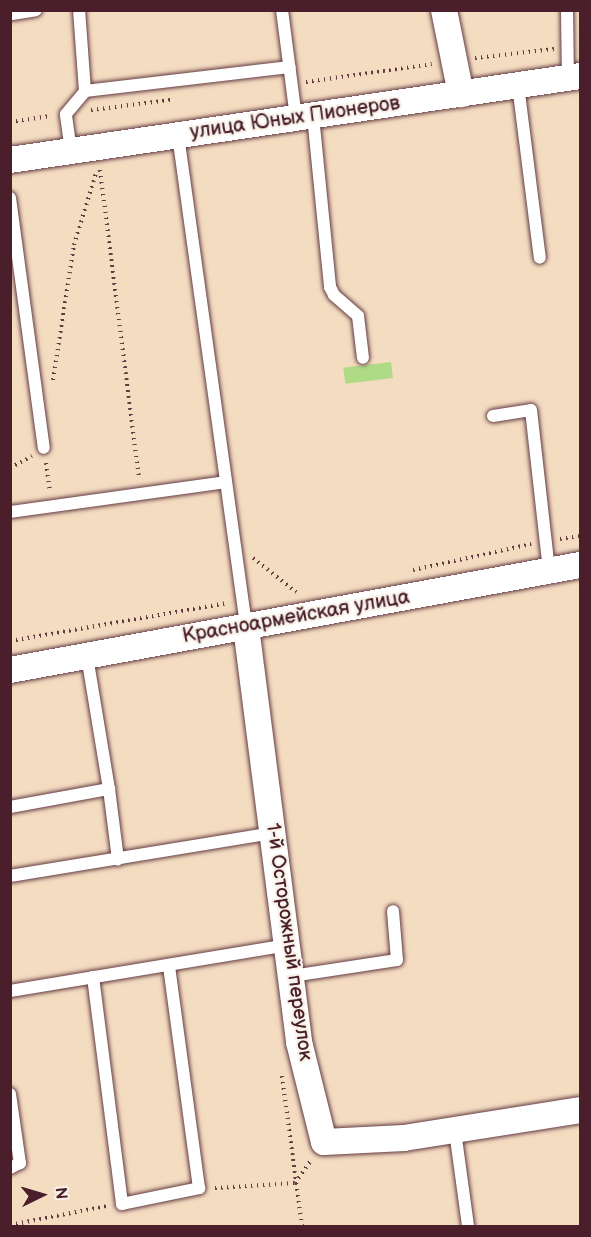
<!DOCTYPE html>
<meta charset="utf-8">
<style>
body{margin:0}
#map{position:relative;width:591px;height:1237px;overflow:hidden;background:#f4dcc1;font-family:"Balsamiq Sans",sans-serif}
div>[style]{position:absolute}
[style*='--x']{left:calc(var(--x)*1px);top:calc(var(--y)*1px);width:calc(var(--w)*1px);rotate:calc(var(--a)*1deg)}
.green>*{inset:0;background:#afdb87;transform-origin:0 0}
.path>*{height:4px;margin-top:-2px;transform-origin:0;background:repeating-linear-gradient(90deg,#643b42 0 1.5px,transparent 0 6px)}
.roads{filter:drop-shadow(0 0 2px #643b42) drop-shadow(0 0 2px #643b42)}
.service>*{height:12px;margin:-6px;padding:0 6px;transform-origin:6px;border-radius:6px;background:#fff}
.minor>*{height:26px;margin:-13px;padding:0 13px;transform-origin:13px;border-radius:13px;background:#fff}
span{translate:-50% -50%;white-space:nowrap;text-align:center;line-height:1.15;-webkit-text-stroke:4.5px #f7f3e8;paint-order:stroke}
.street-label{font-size:20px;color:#4a1f2b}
.frame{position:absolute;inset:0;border:12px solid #4a1f2b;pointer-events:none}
.north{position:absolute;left:12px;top:1165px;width:60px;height:60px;-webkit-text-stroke:4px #f7f3e8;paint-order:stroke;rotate:85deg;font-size:16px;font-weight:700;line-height:24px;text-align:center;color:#4a1f2b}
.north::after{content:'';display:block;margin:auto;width:21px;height:27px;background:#4a1f2b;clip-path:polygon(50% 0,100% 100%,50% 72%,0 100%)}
</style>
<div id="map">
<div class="green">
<i style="left:391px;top:362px;width:16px;height:48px;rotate:83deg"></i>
</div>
<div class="path">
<i style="--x:475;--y:58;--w:80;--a:-6.5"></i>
<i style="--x:306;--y:82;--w:127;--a:-8.1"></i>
<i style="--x:91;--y:110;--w:80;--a:-7.2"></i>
<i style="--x:10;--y:122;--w:41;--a:-8.3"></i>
<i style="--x:100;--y:170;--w:310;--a:82.8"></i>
<i style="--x:53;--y:380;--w:137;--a:-81.2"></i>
<i style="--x:74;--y:245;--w:78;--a:-73"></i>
<i style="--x:46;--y:463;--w:28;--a:82"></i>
<i style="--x:10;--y:468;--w:25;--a:-29"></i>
<i style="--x:560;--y:539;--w:20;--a:-9"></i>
<i style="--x:253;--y:558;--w:55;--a:38.3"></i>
<i style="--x:413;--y:570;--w:121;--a:-12.4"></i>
<i style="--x:10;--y:641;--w:221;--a:-9.9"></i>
<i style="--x:282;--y:1076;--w:151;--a:82.4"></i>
<i style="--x:215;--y:1188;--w:80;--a:-3.6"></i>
<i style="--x:295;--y:1183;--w:29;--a:-55"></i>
<i style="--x:10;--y:1225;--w:99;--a:-11.1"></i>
</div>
<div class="roads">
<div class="service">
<i style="--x:12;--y:10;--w:4;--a:90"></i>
<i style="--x:12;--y:14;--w:24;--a:-9"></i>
<i style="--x:282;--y:10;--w:109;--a:82.6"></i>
<i style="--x:567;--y:10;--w:68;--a:89.2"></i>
<i style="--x:518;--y:85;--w:174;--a:82.8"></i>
<i style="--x:85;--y:91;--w:206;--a:-6.7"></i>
<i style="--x:313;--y:116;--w:172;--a:84.3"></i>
<i style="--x:330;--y:287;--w:9;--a:63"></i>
<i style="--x:334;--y:295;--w:32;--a:41"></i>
<i style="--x:358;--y:316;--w:42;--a:83.2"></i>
<i style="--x:178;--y:135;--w:497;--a:82.1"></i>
<i style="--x:71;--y:151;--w:37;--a:-98"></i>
<i style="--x:66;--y:114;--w:30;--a:-50"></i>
<i style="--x:85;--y:91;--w:81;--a:-94.2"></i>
<i style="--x:10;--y:198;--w:252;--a:82.3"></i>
<i style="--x:493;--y:416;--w:38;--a:-9"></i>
<i style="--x:531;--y:410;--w:161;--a:83.6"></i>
<i style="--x:10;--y:512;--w:218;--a:-7.9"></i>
<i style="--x:109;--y:789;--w:71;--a:82.7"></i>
<i style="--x:10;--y:807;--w:101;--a:-10.3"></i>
<i style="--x:109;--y:789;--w:135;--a:-99.4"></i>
<i style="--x:10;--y:876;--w:267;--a:-9.3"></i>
<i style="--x:292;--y:976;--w:106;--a:-8.7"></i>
<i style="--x:397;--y:960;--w:49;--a:-94.7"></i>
<i style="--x:93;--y:977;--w:229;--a:82.7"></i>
<i style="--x:122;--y:1204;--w:79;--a:-11.7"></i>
<i style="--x:199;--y:1188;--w:225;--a:-97.7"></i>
<i style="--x:10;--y:991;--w:282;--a:-9.4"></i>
<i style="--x:10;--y:1094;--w:70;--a:81.8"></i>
<i style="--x:20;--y:1163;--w:11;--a:153"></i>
<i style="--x:455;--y:1131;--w:96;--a:82.2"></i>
</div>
<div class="minor">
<i style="--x:444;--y:10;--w:86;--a:78.6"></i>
<i style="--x:10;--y:160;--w:576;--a:-8.38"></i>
<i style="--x:246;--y:627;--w:418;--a:82.7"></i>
<i style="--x:299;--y:1042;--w:103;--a:76"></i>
<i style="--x:324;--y:1142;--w:80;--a:-2.9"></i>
<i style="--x:404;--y:1138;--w:178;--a:-9"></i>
<i style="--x:10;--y:670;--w:580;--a:-10.44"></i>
</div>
</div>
<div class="street-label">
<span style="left:295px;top:118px;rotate:-8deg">улица Юных Пионеров</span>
<span style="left:296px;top:617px;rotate:-10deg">Красноармейская улица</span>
<span style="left:289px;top:942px;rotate:82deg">1-й Осторожный переулок</span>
</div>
<div class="frame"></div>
<div class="north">N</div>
</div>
